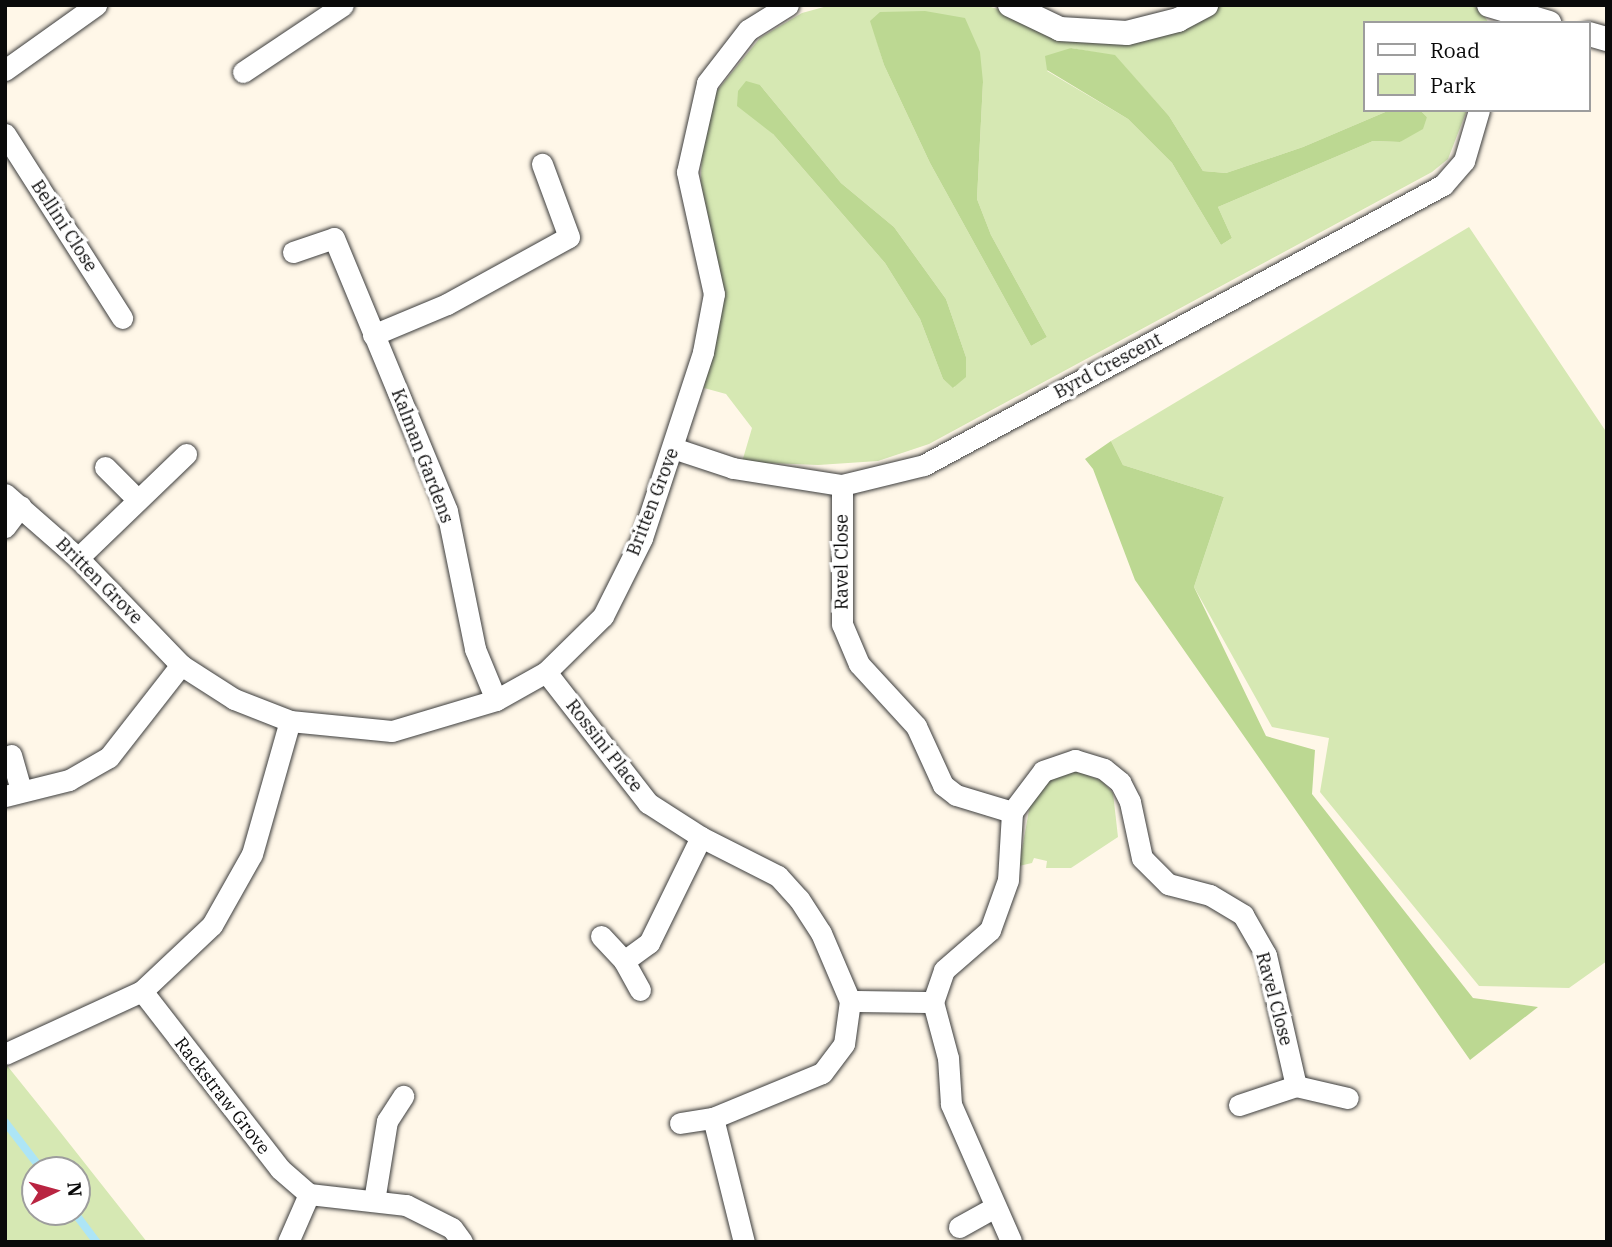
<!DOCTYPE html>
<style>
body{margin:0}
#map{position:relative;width:1612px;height:1247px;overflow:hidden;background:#fff7e8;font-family:"IBM Plex Serif",serif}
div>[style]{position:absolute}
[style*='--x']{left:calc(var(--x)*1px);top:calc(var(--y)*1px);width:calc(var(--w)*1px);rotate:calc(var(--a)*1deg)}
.green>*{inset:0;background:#d6e8b3}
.forest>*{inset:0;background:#bcd892}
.stream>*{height:8px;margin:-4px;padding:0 4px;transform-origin:4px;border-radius:4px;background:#ade5f6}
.roads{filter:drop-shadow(0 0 2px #3d3d3d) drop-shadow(0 0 2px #3d3d3d)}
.minor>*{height:21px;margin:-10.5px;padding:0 10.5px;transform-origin:10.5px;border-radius:10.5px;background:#fff}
.tertiary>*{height:24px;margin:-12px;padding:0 12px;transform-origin:12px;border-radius:12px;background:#fff}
span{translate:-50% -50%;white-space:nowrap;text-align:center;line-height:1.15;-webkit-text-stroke:7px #fff;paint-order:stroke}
.street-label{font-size:18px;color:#0a0a0a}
.frame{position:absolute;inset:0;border:7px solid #0a0a0a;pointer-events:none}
.legend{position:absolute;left:1363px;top:21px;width:228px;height:91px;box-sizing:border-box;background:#fff;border:2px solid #9d9d9d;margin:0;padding:9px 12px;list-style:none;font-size:21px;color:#0a0a0a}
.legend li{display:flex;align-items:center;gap:14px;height:35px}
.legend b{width:35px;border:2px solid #9d9d9d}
.north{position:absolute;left:21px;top:1156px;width:70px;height:70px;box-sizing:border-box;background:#fff;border:2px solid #9d9d9d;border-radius:50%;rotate:85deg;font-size:19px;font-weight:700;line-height:28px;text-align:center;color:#0a0a0a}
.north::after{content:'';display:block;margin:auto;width:24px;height:32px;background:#b92441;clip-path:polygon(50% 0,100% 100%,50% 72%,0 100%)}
</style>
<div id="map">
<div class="green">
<i style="clip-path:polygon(evenodd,831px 5px,984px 5px,1085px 35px,1212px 5px,1471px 5px,1480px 10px,1489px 23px,1365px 23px,1365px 110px,1390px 110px,1303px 147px,1226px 173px,1203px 171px,1169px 116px,1115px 56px,1071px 48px,1047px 71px,1128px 119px,1172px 163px,1221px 245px,1232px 238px,1218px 207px,1373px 141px,1400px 142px,1427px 117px,1420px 110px,1467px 110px,1448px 159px,1432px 172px,929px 444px,878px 461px,818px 465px,742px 462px,752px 428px,726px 394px,704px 388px,721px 279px,701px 183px,702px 138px,712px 97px,760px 38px,802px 13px,831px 5px,871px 21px,983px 82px,977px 199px,991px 235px,1047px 337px,1031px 346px,930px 163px,884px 65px,871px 21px,831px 5px,760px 85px,841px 183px,894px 227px,946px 299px,966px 357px,954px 388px,943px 379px,920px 319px,885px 263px,773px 134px,760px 85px)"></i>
<i style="clip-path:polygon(1469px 227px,1607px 433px,1607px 961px,1569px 988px,1479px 986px,1320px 792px,1329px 738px,1272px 727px,1194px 587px,1224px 497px,1123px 465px,1111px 441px)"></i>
<i style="clip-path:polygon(1074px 770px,1102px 781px,1113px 793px,1118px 837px,1071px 868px,1046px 868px,1047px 861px,1034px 858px,1032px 863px,1019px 866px,1031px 799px,1042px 783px)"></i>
<i style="clip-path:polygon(evenodd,5px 1063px,46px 1114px,147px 1242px,5px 1242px,5px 1063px,35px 1170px,77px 1170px,77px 1212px,35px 1212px,35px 1170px)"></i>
</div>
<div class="forest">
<i style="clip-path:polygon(925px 11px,965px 18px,980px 52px,983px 82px,977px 199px,991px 235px,1047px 337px,1031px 346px,930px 163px,884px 65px,870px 21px,880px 12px)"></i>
<i style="clip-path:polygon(1071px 48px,1115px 55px,1169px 116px,1203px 171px,1226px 173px,1303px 147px,1390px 110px,1420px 110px,1427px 117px,1423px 129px,1400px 142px,1373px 141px,1218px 207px,1232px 238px,1221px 245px,1172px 163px,1128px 119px,1047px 70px,1045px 56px)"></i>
<i style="clip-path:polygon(746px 81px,760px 85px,841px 183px,894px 227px,946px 299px,966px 357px,966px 377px,953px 388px,943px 379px,920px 319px,885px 263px,773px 134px,737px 106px,738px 91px)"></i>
<i style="clip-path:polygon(1111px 441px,1123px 465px,1224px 497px,1194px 587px,1266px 736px,1315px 750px,1312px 794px,1473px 998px,1538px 1007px,1470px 1060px,1135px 580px,1093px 469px,1085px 459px)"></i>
</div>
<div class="stream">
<i style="--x:5;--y:1122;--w:61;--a:52.4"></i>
<i style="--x:74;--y:1212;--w:38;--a:53"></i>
</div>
<div class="roads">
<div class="minor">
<i style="--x:5;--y:70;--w:112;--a:-35.5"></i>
<i style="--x:243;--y:72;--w:120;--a:-33.8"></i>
<i style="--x:5;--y:134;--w:218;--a:57.5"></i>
<i style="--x:293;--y:252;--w:43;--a:-18.9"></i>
<i style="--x:334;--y:238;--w:295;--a:67.5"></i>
<i style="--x:447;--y:511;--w:141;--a:78.5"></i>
<i style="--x:475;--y:649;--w:55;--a:67.6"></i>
<i style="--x:373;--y:335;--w:80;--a:-22.7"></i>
<i style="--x:447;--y:304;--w:139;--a:-28.8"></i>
<i style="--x:569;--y:237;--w:78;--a:-110.3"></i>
<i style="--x:673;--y:448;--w:63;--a:18.4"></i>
<i style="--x:733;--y:468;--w:110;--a:8.9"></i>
<i style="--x:842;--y:485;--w:84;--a:-13.7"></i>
<i style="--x:924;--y:465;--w:590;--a:-28.35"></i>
<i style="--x:1443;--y:185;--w:32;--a:-49"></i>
<i style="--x:1464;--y:161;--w:53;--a:-73.6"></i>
<i style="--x:105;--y:467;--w:44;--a:45"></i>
<i style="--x:842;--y:485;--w:139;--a:90"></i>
<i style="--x:842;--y:624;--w:43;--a:67"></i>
<i style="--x:859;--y:664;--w:84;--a:47.4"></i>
<i style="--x:916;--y:726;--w:65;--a:65.4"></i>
<i style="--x:943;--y:785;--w:16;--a:38"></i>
<i style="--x:956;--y:795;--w:59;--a:16.9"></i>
<i style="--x:5;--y:494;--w:97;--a:41.2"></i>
<i style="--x:78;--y:558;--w:149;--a:46.1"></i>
<i style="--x:181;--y:665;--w:63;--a:32.7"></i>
<i style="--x:234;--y:699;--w:60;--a:21.4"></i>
<i style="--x:290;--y:721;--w:102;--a:5.6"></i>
<i style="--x:392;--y:731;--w:109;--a:-16.6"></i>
<i style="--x:496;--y:700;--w:57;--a:-29.2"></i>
<i style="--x:546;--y:672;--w:80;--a:-44.5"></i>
<i style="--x:603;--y:616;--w:87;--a:-63.4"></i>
<i style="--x:642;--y:538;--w:196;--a:-71.8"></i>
<i style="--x:703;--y:352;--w:59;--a:-79.3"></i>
<i style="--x:714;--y:294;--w:125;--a:-102.5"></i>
<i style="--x:687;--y:172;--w:91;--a:-77.3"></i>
<i style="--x:707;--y:83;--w:67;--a:-52.3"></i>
<i style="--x:748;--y:30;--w:47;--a:-32"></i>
<i style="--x:5;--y:527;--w:26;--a:-53"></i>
<i style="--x:78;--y:558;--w:150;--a:-43.9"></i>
<i style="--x:546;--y:672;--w:166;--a:52.1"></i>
<i style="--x:648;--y:803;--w:63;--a:32.7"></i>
<i style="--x:701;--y:837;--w:86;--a:26.9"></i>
<i style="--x:778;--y:876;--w:31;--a:48"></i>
<i style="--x:799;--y:899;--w:40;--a:57.1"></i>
<i style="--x:821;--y:933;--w:74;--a:66.9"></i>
<i style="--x:850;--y:1001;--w:43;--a:97.9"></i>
<i style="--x:844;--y:1044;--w:36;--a:127"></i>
<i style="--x:822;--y:1073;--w:118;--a:157.6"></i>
<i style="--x:713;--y:1118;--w:128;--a:76"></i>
<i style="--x:11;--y:755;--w:37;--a:74"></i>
<i style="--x:5;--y:796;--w:66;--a:-14"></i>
<i style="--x:69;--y:780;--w:46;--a:-29.9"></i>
<i style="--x:109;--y:757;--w:117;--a:-52"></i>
<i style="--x:601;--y:936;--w:34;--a:47"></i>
<i style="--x:624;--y:961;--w:33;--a:61"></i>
<i style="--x:624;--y:961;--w:31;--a:-36"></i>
<i style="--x:649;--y:943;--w:118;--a:-63.9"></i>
<i style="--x:142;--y:991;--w:225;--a:52.2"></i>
<i style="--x:280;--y:1169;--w:38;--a:41"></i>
<i style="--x:309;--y:1194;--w:98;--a:6.5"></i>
<i style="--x:406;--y:1205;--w:51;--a:26.6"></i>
<i style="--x:452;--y:1228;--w:17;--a:54"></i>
<i style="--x:850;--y:1001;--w:83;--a:0.7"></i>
<i style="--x:5;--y:1054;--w:151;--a:-24.7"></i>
<i style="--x:142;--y:991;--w:96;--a:-43.3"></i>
<i style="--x:212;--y:925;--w:81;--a:-60.6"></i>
<i style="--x:252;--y:854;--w:138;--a:-74.1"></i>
<i style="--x:1239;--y:1105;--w:60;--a:-18.4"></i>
<i style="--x:1296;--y:1086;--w:53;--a:13"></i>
<i style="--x:680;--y:1123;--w:33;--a:-9"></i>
<i style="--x:374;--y:1201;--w:81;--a:-80.8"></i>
<i style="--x:387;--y:1121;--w:30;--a:-57"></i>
<i style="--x:959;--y:1227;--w:41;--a:-29.1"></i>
<i style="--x:1011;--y:1241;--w:150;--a:-113.7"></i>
<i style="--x:951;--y:1104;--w:46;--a:-93.7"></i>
<i style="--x:948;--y:1058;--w:58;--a:-105"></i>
<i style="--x:933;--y:1002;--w:34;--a:-71"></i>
<i style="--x:944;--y:970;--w:61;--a:-41"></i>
<i style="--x:990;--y:930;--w:53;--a:-70.2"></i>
<i style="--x:1008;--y:880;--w:68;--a:-86.6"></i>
<i style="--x:1012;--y:812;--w:51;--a:-52.9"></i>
<i style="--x:1043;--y:771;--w:34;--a:-19"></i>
<i style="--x:1075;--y:760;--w:30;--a:17"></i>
<i style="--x:1104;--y:769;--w:21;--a:39"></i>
<i style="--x:1120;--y:782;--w:22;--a:63"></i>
<i style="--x:1130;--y:802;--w:57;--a:77.9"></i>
<i style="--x:1142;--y:858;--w:37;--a:45"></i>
<i style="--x:1168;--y:884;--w:43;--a:14.7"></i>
<i style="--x:1210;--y:895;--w:39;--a:31"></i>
<i style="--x:1243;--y:915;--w:46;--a:60.1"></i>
<i style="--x:1266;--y:955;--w:134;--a:77.1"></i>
<i style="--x:288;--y:1242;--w:52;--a:-66.4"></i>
</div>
<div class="tertiary">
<i style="--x:1010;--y:5;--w:55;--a:25.6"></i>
<i style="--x:1060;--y:29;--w:67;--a:3.4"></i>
<i style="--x:1127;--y:33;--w:53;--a:-14.3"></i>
<i style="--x:1178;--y:20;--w:32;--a:-28"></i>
<i style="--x:1489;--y:5;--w:63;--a:16.7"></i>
<i style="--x:1589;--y:34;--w:19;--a:16"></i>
</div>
</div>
<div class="street-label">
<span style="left:64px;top:226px;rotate:57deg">Bellini Close</span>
<span style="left:1108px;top:366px;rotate:-28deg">Byrd Crescent</span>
<span style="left:422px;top:456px;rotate:69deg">Kalman Gardens</span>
<span style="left:653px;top:502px;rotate:-69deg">Britten Grove</span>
<span style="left:842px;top:562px;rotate:-90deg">Ravel Close</span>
<span style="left:99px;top:581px;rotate:45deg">Britten Grove</span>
<span style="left:604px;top:746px;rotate:52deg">Rossini Place</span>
<span style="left:1274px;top:999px;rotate:75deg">Ravel Close</span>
<span style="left:222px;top:1096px;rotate:52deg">Rackstraw Grove</span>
</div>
<div class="frame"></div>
<ul class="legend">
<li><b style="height:9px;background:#fff"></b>Road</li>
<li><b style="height:19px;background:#d6e8b3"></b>Park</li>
</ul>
<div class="north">N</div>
</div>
